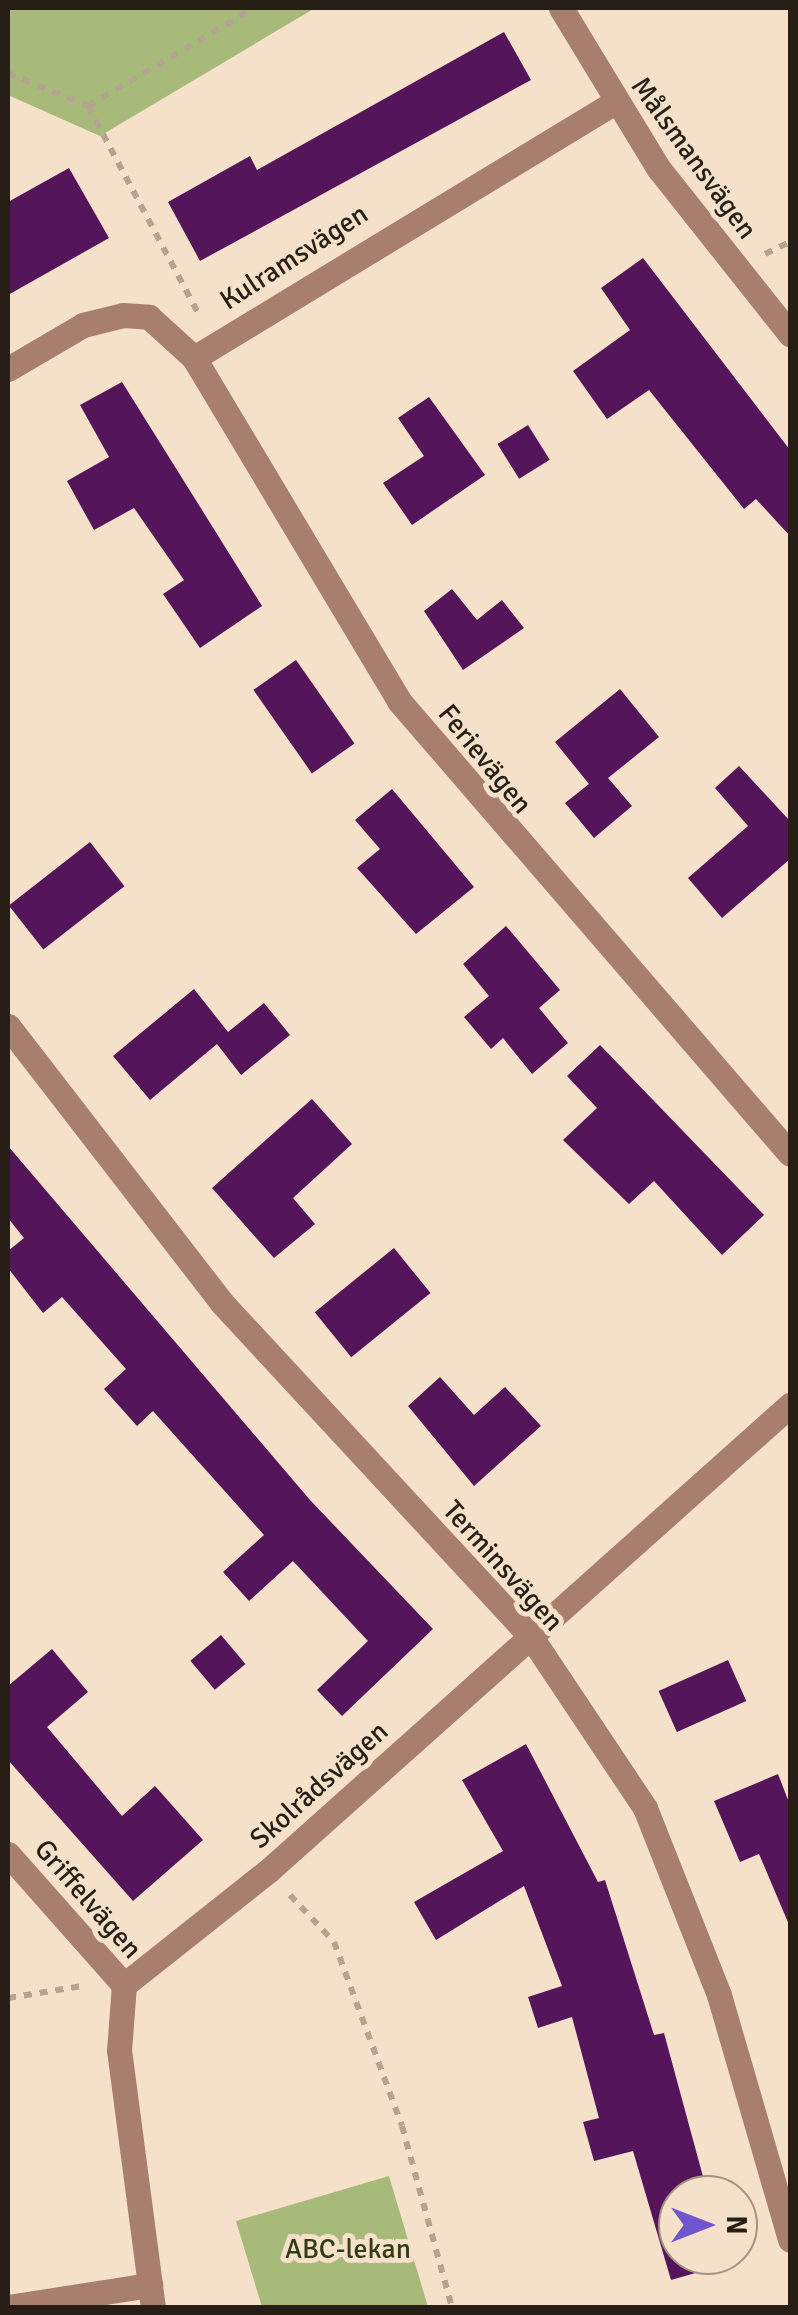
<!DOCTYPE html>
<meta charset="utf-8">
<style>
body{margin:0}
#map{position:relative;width:798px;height:2315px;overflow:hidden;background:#f5e0c9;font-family:Signika,sans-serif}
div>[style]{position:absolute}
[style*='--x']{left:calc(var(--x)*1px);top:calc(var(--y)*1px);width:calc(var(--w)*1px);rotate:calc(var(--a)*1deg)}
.green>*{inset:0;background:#a8ba7a}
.building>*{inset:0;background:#55155a;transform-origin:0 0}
.path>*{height:6px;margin-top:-3px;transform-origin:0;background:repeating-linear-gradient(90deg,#b4a391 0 8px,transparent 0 16px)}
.minor>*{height:25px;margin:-12.5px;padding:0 12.5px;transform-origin:12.5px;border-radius:12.5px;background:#a87f6c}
span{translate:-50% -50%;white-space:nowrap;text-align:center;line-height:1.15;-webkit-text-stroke:10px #f5e0c9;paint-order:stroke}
.street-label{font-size:28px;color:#271f16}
.park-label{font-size:28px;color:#333c13}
.frame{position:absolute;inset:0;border:10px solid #271f16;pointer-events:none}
.north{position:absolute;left:658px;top:2175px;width:100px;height:100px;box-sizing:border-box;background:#f5e0c9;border:2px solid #a39381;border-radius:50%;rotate:90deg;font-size:28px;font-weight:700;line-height:40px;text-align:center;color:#271f16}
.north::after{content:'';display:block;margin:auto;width:35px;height:45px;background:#7155cf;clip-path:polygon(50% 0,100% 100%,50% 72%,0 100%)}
</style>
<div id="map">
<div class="green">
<i style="clip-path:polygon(8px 8px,315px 8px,100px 136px,8px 95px)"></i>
<i style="clip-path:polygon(389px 2176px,428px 2307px,262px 2307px,236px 2221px)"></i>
</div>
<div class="building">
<i style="clip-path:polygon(504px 32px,531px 80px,200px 261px,168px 202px,250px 156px,257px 170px)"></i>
<i style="clip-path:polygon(69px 168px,109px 238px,8px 295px,8px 202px)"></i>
<i style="clip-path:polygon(643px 258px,790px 450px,790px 536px,756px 499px,744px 509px,649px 390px,607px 419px,573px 371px,630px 330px,601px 288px)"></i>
<i style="clip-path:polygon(122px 382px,262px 606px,200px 648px,163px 594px,184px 580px,134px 508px,94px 530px,67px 481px,109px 457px,80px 405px)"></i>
<i style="clip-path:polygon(429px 397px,485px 475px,412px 525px,383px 483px,424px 456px,398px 418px)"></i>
<i style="left:528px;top:425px;width:41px;height:36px;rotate:58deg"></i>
<i style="clip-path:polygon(452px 589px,477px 620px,502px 600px,524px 628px,463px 670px,424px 611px)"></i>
<i style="left:296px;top:660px;width:102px;height:52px;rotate:55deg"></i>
<i style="clip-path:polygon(620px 689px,659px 737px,608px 778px,632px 806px,594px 838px,565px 803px,589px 784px,555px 742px)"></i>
<i style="clip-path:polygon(739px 766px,790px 821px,790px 859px,722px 918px,688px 878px,748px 826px,715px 788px)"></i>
<i style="clip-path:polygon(392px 789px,474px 887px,416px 934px,357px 868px,380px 849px,355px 820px)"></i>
<i style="left:90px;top:842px;width:56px;height:103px;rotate:52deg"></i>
<i style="clip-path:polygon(506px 926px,560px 990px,539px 1008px,568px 1043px,532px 1074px,503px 1038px,491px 1049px,464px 1017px,489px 996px,463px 964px)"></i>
<i style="clip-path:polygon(194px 989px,228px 1032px,264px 1003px,290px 1035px,241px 1075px,217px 1044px,150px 1100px,113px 1056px)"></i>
<i style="clip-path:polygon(600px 1045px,764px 1215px,722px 1255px,654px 1181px,629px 1204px,563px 1140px,597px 1108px,567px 1076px)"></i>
<i style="clip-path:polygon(312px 1099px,352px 1144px,293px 1198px,315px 1224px,274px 1258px,212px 1188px)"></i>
<i style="clip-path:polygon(8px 1146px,310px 1500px,433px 1629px,342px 1716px,317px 1690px,368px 1641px,293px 1561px,249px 1601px,223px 1572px,264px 1535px,153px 1411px,137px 1426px,104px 1389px,126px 1369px,62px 1297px,43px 1313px,8px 1268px,8px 1251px,24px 1238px,8px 1218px)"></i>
<i style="left:394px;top:1248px;width:58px;height:102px;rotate:51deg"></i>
<i style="clip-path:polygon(440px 1377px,474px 1415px,505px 1387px,541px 1426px,474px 1486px,408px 1406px)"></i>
<i style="left:221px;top:1635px;width:38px;height:40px;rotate:50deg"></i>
<i style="clip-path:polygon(52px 1649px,88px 1692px,47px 1727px,122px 1816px,155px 1786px,203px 1840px,133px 1901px,8px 1760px,8px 1686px)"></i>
<i style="left:728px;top:1660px;width:45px;height:76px;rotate:66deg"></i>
<i style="clip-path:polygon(526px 1744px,598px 1882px,605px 1880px,654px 2035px,664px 2033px,708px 2195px,678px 2195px,678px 2255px,725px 2255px,727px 2264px,671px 2280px,633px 2151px,594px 2161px,583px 2122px,599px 2118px,572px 2017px,538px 2028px,528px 1997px,562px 1986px,524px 1886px,436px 1940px,414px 1902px,503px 1851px,462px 1780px)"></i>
<i style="clip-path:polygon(778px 1774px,790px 1805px,790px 1927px,759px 1854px,740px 1862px,714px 1801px)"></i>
</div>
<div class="path">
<i style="--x:8;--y:73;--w:87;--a:22.4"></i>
<i style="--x:88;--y:106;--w:237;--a:62"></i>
<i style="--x:88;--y:106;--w:193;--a:-30.6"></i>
<i style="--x:765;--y:254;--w:28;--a:-26"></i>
<i style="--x:290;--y:1895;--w:64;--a:46.9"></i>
<i style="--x:334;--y:1942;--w:196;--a:69.7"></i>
<i style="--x:402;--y:2126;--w:189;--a:74.6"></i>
<i style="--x:8;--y:1998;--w:75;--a:-9.2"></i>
</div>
<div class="minor">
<i style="--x:561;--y:8;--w:188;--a:58.7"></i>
<i style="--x:659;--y:169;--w:211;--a:51.6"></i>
<i style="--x:194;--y:358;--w:400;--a:59.1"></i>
<i style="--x:399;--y:701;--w:598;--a:49.2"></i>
<i style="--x:8;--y:369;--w:87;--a:-30.4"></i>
<i style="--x:83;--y:325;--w:41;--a:-14"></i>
<i style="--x:123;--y:315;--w:26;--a:4"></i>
<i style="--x:149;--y:317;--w:61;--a:42.3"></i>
<i style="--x:194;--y:358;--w:493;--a:-31.3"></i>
<i style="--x:8;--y:1026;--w:350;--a:52.3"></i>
<i style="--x:222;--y:1303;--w:455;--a:47.2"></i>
<i style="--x:531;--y:1637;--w:206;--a:56.3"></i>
<i style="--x:645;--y:1808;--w:201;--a:68.4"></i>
<i style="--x:719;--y:1995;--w:255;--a:73.8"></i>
<i style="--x:8;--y:1854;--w:175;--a:48.5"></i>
<i style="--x:8;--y:2307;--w:144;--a:-8.8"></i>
<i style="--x:153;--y:2308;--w:259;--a:-97.5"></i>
<i style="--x:119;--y:2051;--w:66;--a:-85.7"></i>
<i style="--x:124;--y:1985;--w:184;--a:-38.4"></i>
<i style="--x:268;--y:1871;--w:700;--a:-41.76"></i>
</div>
<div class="street-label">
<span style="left:694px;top:158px;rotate:54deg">Målsmansvägen</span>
<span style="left:294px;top:257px;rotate:-33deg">Kulramsvägen</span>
<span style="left:485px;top:759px;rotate:51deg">Ferievägen</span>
<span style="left:503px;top:1566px;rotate:48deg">Terminsvägen</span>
<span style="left:319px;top:1785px;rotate:-42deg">Skolrådsvägen</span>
<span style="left:88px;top:1899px;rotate:49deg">Griffelvägen</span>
</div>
<div class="park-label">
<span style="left:348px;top:2249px">ABC-lekan</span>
</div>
<div class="frame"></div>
<div class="north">N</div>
</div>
